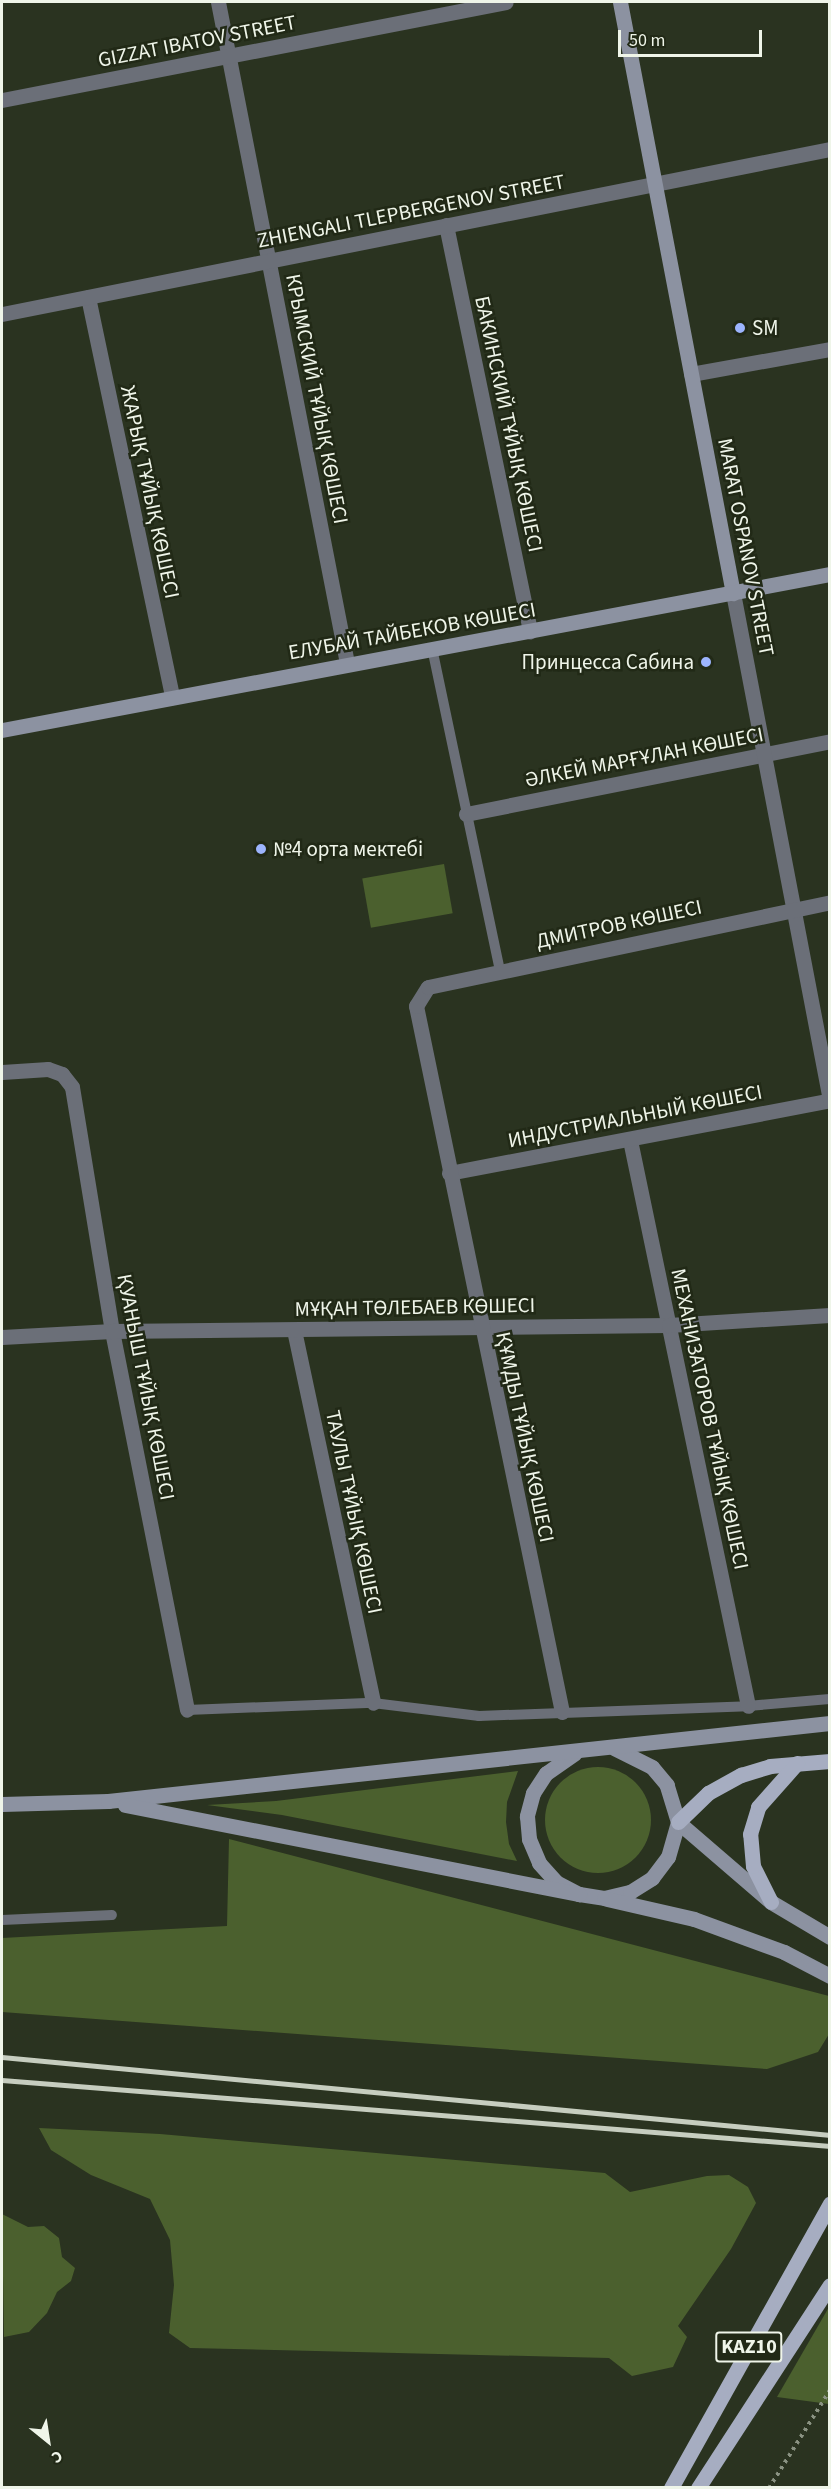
<!DOCTYPE html>
<meta charset="utf-8">
<style>
body{margin:0}
#map{position:relative;width:831px;height:2489px;overflow:hidden;background:#2a3320;font-family:"Source Sans 3",sans-serif}
div>[style]{position:absolute}
[style*='--x']{left:calc(var(--x)*1px);top:calc(var(--y)*1px);width:calc(var(--w)*1px);rotate:calc(var(--a)*1deg)}
.green>*{inset:0;background:#4b602e;transform-origin:0 0}
.round{border-radius:50%}
.path>*{height:4px;margin-top:-2px;transform-origin:0;background:repeating-linear-gradient(90deg,#8a9282 0 3px,transparent 0 7.5px)}
.lane>*{height:10px;margin:-5px;padding:0 5px;transform-origin:5px;border-radius:5px;background:#6b6f78}
.street>*{height:15px;margin:-7.5px;padding:0 7.5px;transform-origin:7.5px;border-radius:7.5px;background:#6b6f78}
.secondary>*{height:15px;margin:-7.5px;padding:0 7.5px;transform-origin:7.5px;border-radius:7.5px;background:#8c92a1}
.primary>*{height:15px;margin:-7.5px;padding:0 7.5px;transform-origin:7.5px;border-radius:7.5px;background:#a6adc1}
.rail>*{height:4.5px;margin:-2.25px;padding:0 2.25px;transform-origin:2.25px;border-radius:2.25px;background:#c6cdbf}
.dots>*{width:16px;height:16px;translate:-50% -50%;box-sizing:border-box;border:3px solid #212916;border-radius:50%}
span{translate:-50% -50%;white-space:nowrap;text-align:center;line-height:1.15;-webkit-text-stroke:5px #212916;paint-order:stroke}
.shield-label span{padding:2px 4px;background:#212916;border:2px solid;border-radius:4px;-webkit-text-stroke-width:0}
.shield-label{font-size:20px;color:#eff5e9;font-weight:700}
.street-label{font-size:21px;color:#eff5e9}
.poi-label{font-size:21px;color:#eff5e9}
.left{translate:0 -50%;text-align:left}
.right{translate:-100% -50%;text-align:right}
.frame{position:absolute;inset:0;border:3px solid #eff5e9;pointer-events:none}
.north{position:absolute;left:18px;top:2411px;width:60px;height:60px;-webkit-text-stroke:4px #212916;paint-order:stroke;rotate:150deg;font-size:16px;font-weight:700;line-height:24px;text-align:center;color:#eff5e9}
.north::after{content:'';display:block;margin:auto;width:21px;height:27px;background:#eff5e9;clip-path:polygon(50% 0,100% 100%,50% 72%,0 100%)}
.scale{position:absolute;left:618px;top:30px;width:144px;height:27px;box-sizing:border-box;border:3px solid #eff5e9;border-top:0;padding-left:8px;font-size:18px;line-height:21px;white-space:nowrap;color:#eff5e9;-webkit-text-stroke:4px #212916;paint-order:stroke}
</style>
<div id="map">
<div class="green">
<i style="left:444px;top:864px;width:50px;height:83px;rotate:80deg"></i>
<i class="round" style="left:545px;top:1767px;width:106px;height:106px"></i>
<i style="clip-path:polygon(518px 1771px,507px 1802px,506px 1822px,509px 1844px,517px 1861px,282px 1815px,207px 1805px,276px 1801px)"></i>
<i style="clip-path:polygon(229px 1839px,829px 1996px,829px 2034px,818px 2052px,767px 2069px,2px 2012px,2px 1938px,227px 1926px)"></i>
<i style="clip-path:polygon(39px 2128px,160px 2134px,605px 2173px,630px 2192px,707px 2176px,729px 2175px,748px 2187px,756px 2203px,731px 2249px,678px 2326px,687px 2337px,673px 2367px,632px 2376px,609px 2358px,190px 2348px,169px 2333px,174px 2285px,170px 2240px,150px 2199px,91px 2175px,51px 2150px)"></i>
<i style="clip-path:polygon(2px 2214px,28px 2227px,44px 2226px,59px 2238px,62px 2257px,75px 2268px,71px 2281px,57px 2292px,47px 2313px,29px 2332px,4px 2337px)"></i>
<i style="clip-path:polygon(829px 2307px,829px 2404px,777px 2397px)"></i>
</div>
<div class="path">
<i style="--x:769;--y:2488;--w:115;--a:-58.1"></i>
</div>
<div class="lane">
<i style="--x:432;--y:648;--w:329;--a:78.1"></i>
<i style="--x:187;--y:1710;--w:186;--a:-2.2"></i>
<i style="--x:373;--y:1703;--w:107;--a:7"></i>
<i style="--x:479;--y:1716;--w:269;--a:-2.1"></i>
<i style="--x:748;--y:1706;--w:82;--a:-4.9"></i>
<i style="--x:2;--y:1920;--w:110;--a:-2.6"></i>
</div>
<div class="street">
<i style="--x:218;--y:2;--w:673;--a:78.96"></i>
<i style="--x:2;--y:100;--w:513;--a:-11"></i>
<i style="--x:446;--y:225;--w:415;--a:78.3"></i>
<i style="--x:88;--y:297;--w:409;--a:78.1"></i>
<i style="--x:2;--y:314;--w:844;--a:-11.27"></i>
<i style="--x:691;--y:374;--w:141;--a:-10.2"></i>
<i style="--x:466;--y:814;--w:371;--a:-11.3"></i>
<i style="--x:2;--y:1072;--w:46;--a:-3.7"></i>
<i style="--x:48;--y:1069;--w:15;--a:20"></i>
<i style="--x:62;--y:1074;--w:16;--a:52"></i>
<i style="--x:72;--y:1087;--w:247;--a:80.7"></i>
<i style="--x:112;--y:1331;--w:386;--a:78.8"></i>
<i style="--x:630;--y:1140;--w:578;--a:78.22"></i>
<i style="--x:449;--y:1173;--w:388;--a:-10.8"></i>
<i style="--x:830;--y:1100;--w:516;--a:-100.83"></i>
<i style="--x:294;--y:1330;--w:381;--a:78"></i>
<i style="--x:2;--y:1337;--w:110;--a:-3.1"></i>
<i style="--x:112;--y:1331;--w:557;--a:-0.62"></i>
<i style="--x:669;--y:1325;--w:161;--a:-3.6"></i>
<i style="--x:562;--y:1712;--w:721;--a:-101.68"></i>
<i style="--x:416;--y:1006;--w:22;--a:-58"></i>
<i style="--x:428;--y:987;--w:411;--a:-11.9"></i>
</div>
<div class="secondary">
<i style="--x:620;--y:2;--w:602;--a:79.18"></i>
<i style="--x:2;--y:730;--w:843;--a:-10.67"></i>
<i style="--x:575;--y:1753;--w:35;--a:145"></i>
<i style="--x:546;--y:1773;--w:24;--a:123"></i>
<i style="--x:533;--y:1793;--w:24;--a:105"></i>
<i style="--x:527;--y:1816;--w:23;--a:85"></i>
<i style="--x:529;--y:1839;--w:26;--a:67"></i>
<i style="--x:539;--y:1863;--w:25;--a:48"></i>
<i style="--x:556;--y:1882;--w:26;--a:28"></i>
<i style="--x:579;--y:1894;--w:25;--a:9"></i>
<i style="--x:604;--y:1898;--w:27;--a:-13"></i>
<i style="--x:630;--y:1892;--w:26;--a:-32"></i>
<i style="--x:652;--y:1878;--w:26;--a:-53"></i>
<i style="--x:668;--y:1857;--w:36;--a:-74"></i>
<i style="--x:678;--y:1822;--w:39;--a:-107"></i>
<i style="--x:667;--y:1785;--w:23;--a:-130"></i>
<i style="--x:652;--y:1767;--w:42;--a:-153.4"></i>
<i style="--x:2;--y:1804;--w:106;--a:-1.6"></i>
<i style="--x:108;--y:1801;--w:726;--a:-6.17"></i>
<i style="--x:125;--y:1805;--w:463;--a:11.1"></i>
<i style="--x:678;--y:1822;--w:123;--a:40.7"></i>
<i style="--x:771;--y:1902;--w:69;--a:30.7"></i>
<i style="--x:607;--y:1899;--w:89;--a:12.9"></i>
<i style="--x:694;--y:1919;--w:96;--a:20.1"></i>
<i style="--x:784;--y:1952;--w:52;--a:27.6"></i>
</div>
<div class="primary">
<i style="--x:678;--y:1822;--w:42;--a:-44"></i>
<i style="--x:708;--y:1793;--w:38;--a:-29"></i>
<i style="--x:741;--y:1775;--w:30;--a:-17"></i>
<i style="--x:770;--y:1766;--w:60;--a:-4.8"></i>
<i style="--x:771;--y:1902;--w:40;--a:-116.6"></i>
<i style="--x:753;--y:1866;--w:32;--a:-95"></i>
<i style="--x:750;--y:1834;--w:28;--a:-73"></i>
<i style="--x:758;--y:1807;--w:59;--a:-48.4"></i>
<i style="--x:671;--y:2488;--w:326;--a:-60.8"></i>
<i style="--x:698;--y:2488;--w:242;--a:-57"></i>
</div>
<div class="rail">
<i style="--x:2;--y:2057;--w:832;--a:5.38"></i>
<i style="--x:2;--y:2080;--w:831;--a:4.56"></i>
</div>
<div class="dots">
<i style="left:740px;top:328px;background:#9cb4fd"></i>
<i style="left:706px;top:662px;background:#9cb4fd"></i>
<i style="left:261px;top:849px;background:#9cb4fd"></i>
</div>
<div class="shield-label">
<span style="left:749px;top:2347px">KAZ10</span>
</div>
<div class="street-label">
<span style="left:197px;top:41px;rotate:-11deg">GIZZAT IBATOV STREET</span>
<span style="left:411px;top:211px;rotate:-11deg">ZHIENGALI TLEPBERGENOV STREET</span>
<span style="left:317px;top:399px;rotate:79deg">КРЫМСКИЙ ТҰЙЫҚ КӨШЕСІ</span>
<span style="left:509px;top:424px;rotate:78deg">БАКИНСКИЙ ТҰЙЫҚ КӨШЕСІ</span>
<span style="left:150px;top:492px;rotate:78deg">ЖАРЫҚ ТҰЙЫҚ КӨШЕСІ</span>
<span style="left:746px;top:547px;rotate:79deg">MARAT OSPANOV STREET</span>
<span style="left:412px;top:631px;rotate:-10deg">ЕЛУБАЙ ТАЙБЕКОВ КӨШЕСІ</span>
<span style="left:644px;top:757px;rotate:-11deg">ӘЛКЕЙ МАРҒҰЛАН КӨШЕСІ</span>
<span style="left:619px;top:924px;rotate:-12deg">ДМИТРОВ КӨШЕСІ</span>
<span style="left:635px;top:1116px;rotate:-11deg">ИНДУСТРИАЛЬНЫЙ КӨШЕСІ</span>
<span style="left:415px;top:1307px;rotate:-1deg">МҰҚАН ТӨЛЕБАЕВ КӨШЕСІ</span>
<span style="left:146px;top:1387px;rotate:79deg">ҚУАНЫШ ТҰЙЫҚ КӨШЕСІ</span>
<span style="left:710px;top:1419px;rotate:78deg">МЕХАНИЗАТОРОВ ТҰЙЫҚ КӨШЕСІ</span>
<span style="left:525px;top:1437px;rotate:78deg">ҚҰМДЫ ТҰЙЫҚ КӨШЕСІ</span>
<span style="left:354px;top:1512px;rotate:78deg">ТАУЛЫ ТҰЙЫҚ КӨШЕСІ</span>
</div>
<div class="poi-label">
<span class="left" style="left:752px;top:328px">SM</span>
<span class="right" style="left:694px;top:662px">Принцесса Сабина</span>
<span class="left" style="left:273px;top:849px">№4 орта мектебі</span>
</div>
<div class="frame"></div>
<div class="north">С</div>
<div class="scale">50 m</div>
</div>
